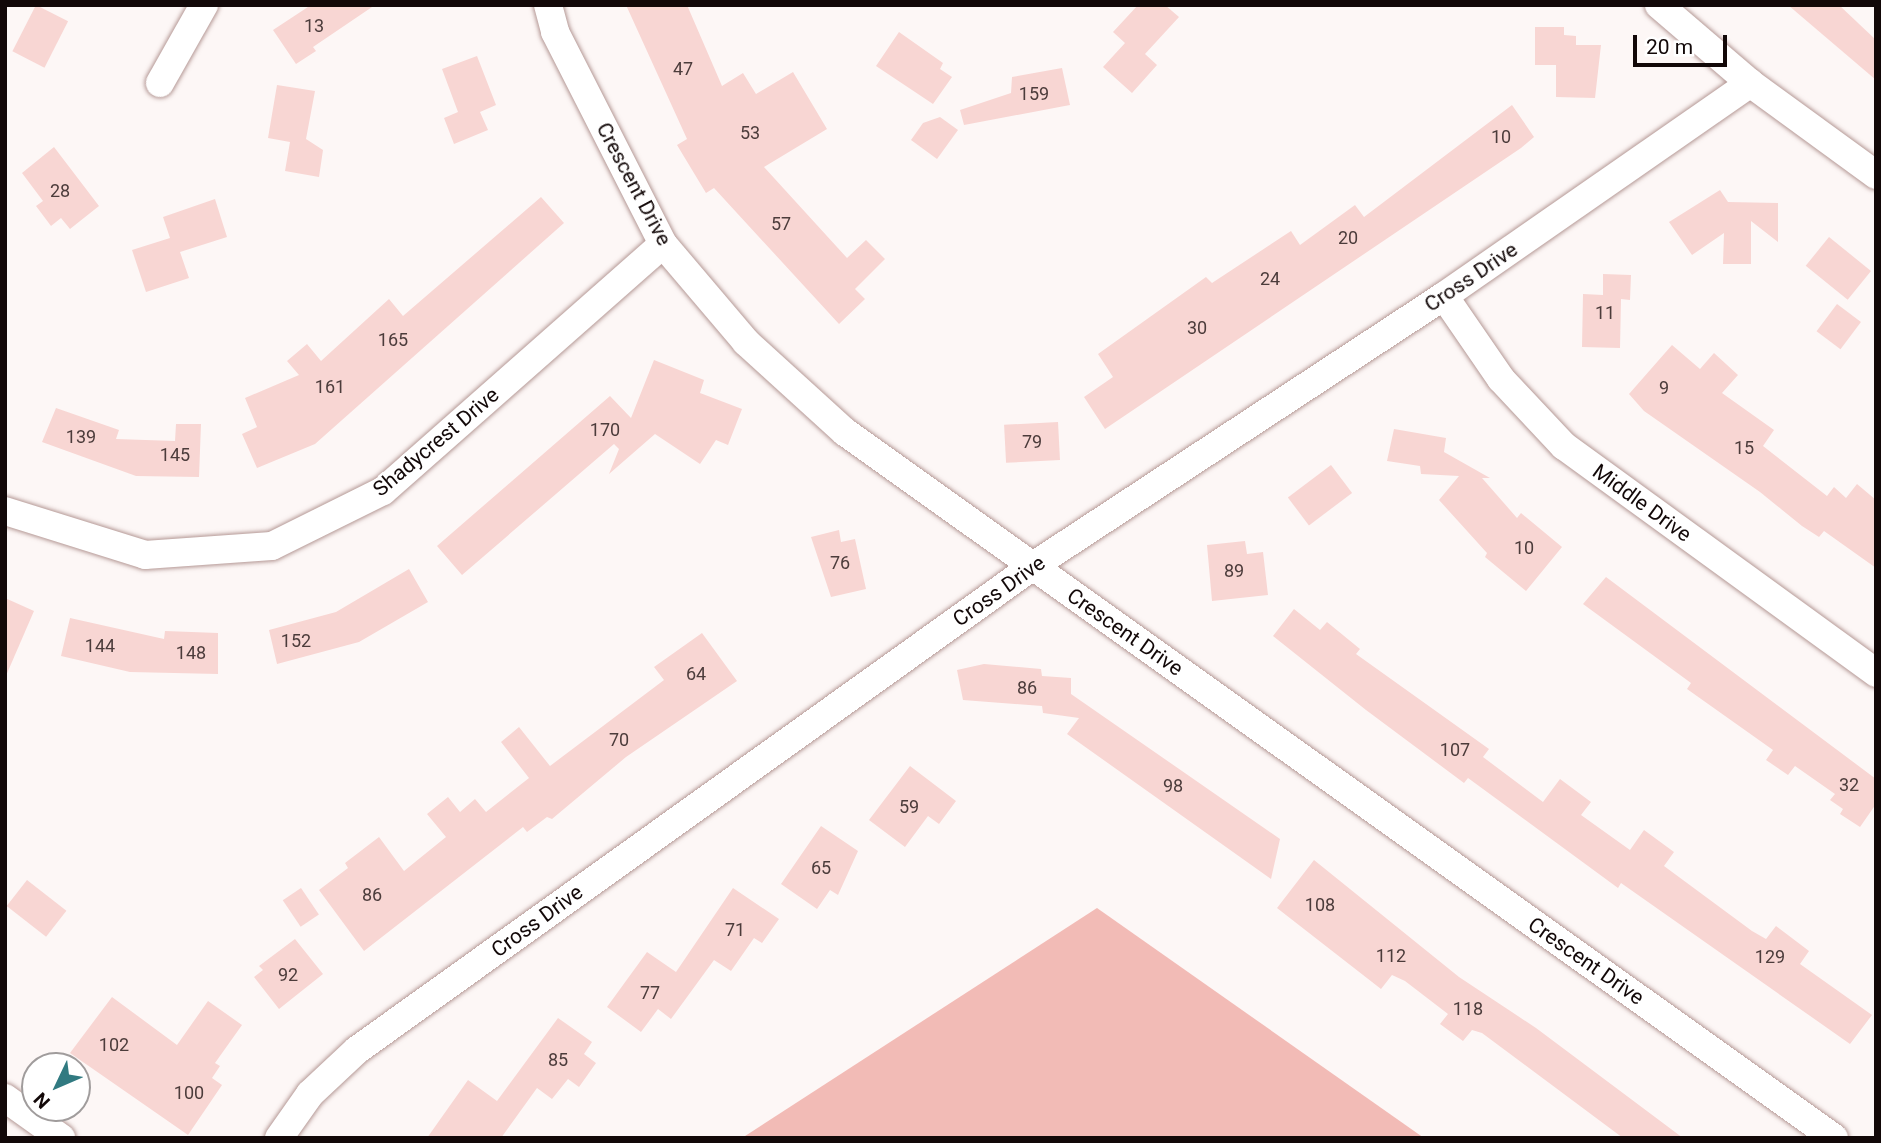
<!DOCTYPE html>
<style>
body{margin:0}
#map{position:relative;width:1881px;height:1143px;overflow:hidden;background:#fdf7f6;font-family:Roboto,sans-serif}
div>[style]{position:absolute}
[style*='--x']{left:calc(var(--x)*1px);top:calc(var(--y)*1px);width:calc(var(--w)*1px);rotate:calc(var(--a)*1deg)}
.green>*{inset:0;background:#f2bbb6}
.building>*{inset:0;background:#f8d6d3;transform-origin:0 0}
.roads{filter:drop-shadow(0 0 2px #b59996) drop-shadow(0 0 2px #b59996)}
.street>*{height:28px;margin:-14px;padding:0 14px;transform-origin:14px;border-radius:14px;background:#fff}
span{translate:-50% -50%;white-space:nowrap;text-align:center;line-height:1.15;-webkit-text-stroke:5px #fff;paint-order:stroke}
.number-label{font-size:18px;color:#4c3c3b}
.number-label span{-webkit-text-stroke-width:0}
.street-label{font-size:21px;color:#120808}
.frame{position:absolute;inset:0;border:7px solid #120808;pointer-events:none}
.north{position:absolute;left:21px;top:1052px;width:70px;height:70px;box-sizing:border-box;background:#fff;border:2px solid #a09c9c;border-radius:50%;rotate:226deg;font-size:19px;font-weight:700;line-height:28px;text-align:center;color:#120808}
.north::after{content:'';display:block;margin:auto;width:24px;height:32px;background:#317a81;clip-path:polygon(50% 0,100% 100%,50% 72%,0 100%)}
.scale{position:absolute;left:1633px;top:35px;width:94px;height:32px;box-sizing:border-box;border:4px solid #120808;border-top:0;padding-left:9px;font-size:21px;line-height:24px;white-space:nowrap;color:#120808;-webkit-text-stroke:5px #fff;paint-order:stroke}
</style>
<div id="map">
<div class="green">
<i style="clip-path:polygon(1097px 908px,1424px 1138px,742px 1138px)"></i>
</div>
<div class="building">
<i style="left:36px;top:5px;width:36px;height:52px;rotate:27deg"></i>
<i style="clip-path:polygon(311px 5px,375px 5px,313px 47px,316px 51px,296px 64px,273px 30px)"></i>
<i style="clip-path:polygon(626px 5px,687px 5px,722px 86px,743px 73px,756px 94px,793px 72px,827px 129px,764px 167px,847px 258px,866px 240px,885px 259px,855px 289px,865px 299px,839px 324px,714px 188px,706px 193px,677px 145px,687px 139px)"></i>
<i style="clip-path:polygon(1138px 5px,1165px 5px,1179px 17px,1145px 54px,1157px 65px,1132px 93px,1103px 67px,1125px 43px,1113px 32px)"></i>
<i style="clip-path:polygon(1788px 5px,1839px 5px,1876px 40px,1876px 80px)"></i>
<i style="clip-path:polygon(1535px 27px,1564px 27px,1564px 35px,1576px 36px,1576px 45px,1601px 45px,1595px 98px,1556px 97px,1556px 65px,1535px 65px)"></i>
<i style="clip-path:polygon(899px 32px,943px 63px,940px 69px,952px 77px,933px 104px,876px 66px)"></i>
<i style="clip-path:polygon(477px 56px,496px 105px,480px 112px,488px 130px,454px 144px,444px 118px,458px 112px,442px 69px)"></i>
<i style="clip-path:polygon(1062px 68px,1070px 105px,964px 125px,960px 110px,1011px 93px,1012px 77px)"></i>
<i style="clip-path:polygon(277px 85px,315px 91px,306px 139px,323px 150px,319px 177px,285px 171px,290px 142px,268px 138px)"></i>
<i style="clip-path:polygon(1512px 105px,1534px 137px,1521px 148px,1105px 429px,1084px 397px,1113px 377px,1098px 354px,1206px 277px,1212px 283px,1291px 231px,1300px 245px,1355px 205px,1364px 217px)"></i>
<i style="clip-path:polygon(940px 117px,958px 130px,937px 159px,911px 140px,923px 123px)"></i>
<i style="clip-path:polygon(54px 147px,99px 206px,70px 229px,61px 218px,51px 226px,36px 206px,43px 201px,22px 173px)"></i>
<i style="clip-path:polygon(1720px 190px,1728px 202px,1778px 203px,1778px 242px,1751px 221px,1751px 264px,1723px 264px,1724px 233px,1692px 255px,1669px 222px)"></i>
<i style="clip-path:polygon(541px 197px,564px 223px,315px 444px,257px 468px,242px 434px,257px 427px,245px 398px,299px 375px,287px 361px,307px 344px,321px 361px,389px 299px,403px 316px)"></i>
<i style="clip-path:polygon(215px 199px,227px 237px,180px 252px,189px 278px,146px 292px,132px 250px,170px 238px,163px 217px)"></i>
<i style="left:1829px;top:237px;width:54px;height:37px;rotate:39deg"></i>
<i style="clip-path:polygon(1603px 274px,1631px 275px,1630px 300px,1621px 299px,1620px 348px,1582px 347px,1583px 294px,1603px 295px)"></i>
<i style="left:1837px;top:304px;width:30px;height:34px;rotate:37deg"></i>
<i style="clip-path:polygon(1672px 345px,1700px 369px,1714px 353px,1738px 375px,1722px 393px,1774px 430px,1763px 446px,1827px 496px,1834px 487px,1846px 498px,1857px 484px,1876px 500px,1876px 568px,1824px 531px,1819px 537px,1802px 526px,1760px 492px,1644px 411px,1629px 394px)"></i>
<i style="clip-path:polygon(654px 360px,704px 380px,700px 393px,742px 409px,728px 445px,716px 440px,700px 464px,655px 434px,609px 474px,619px 449px,614px 444px,462px 575px,437px 546px,610px 396px,631px 418px)"></i>
<i style="clip-path:polygon(56px 408px,119px 430px,116px 439px,175px 441px,176px 424px,201px 424px,199px 477px,136px 476px,42px 442px)"></i>
<i style="left:1058px;top:422px;width:38px;height:54px;rotate:87deg"></i>
<i style="clip-path:polygon(1394px 429px,1446px 438px,1444px 452px,1490px 478px,1482px 478px,1517px 518px,1521px 513px,1562px 547px,1526px 591px,1485px 557px,1487px 553px,1439px 500px,1459px 476px,1421px 474px,1420px 466px,1387px 461px)"></i>
<i style="left:1331px;top:465px;width:35px;height:54px;rotate:53deg"></i>
<i style="clip-path:polygon(839px 530px,841px 542px,855px 539px,866px 589px,831px 597px,811px 537px)"></i>
<i style="clip-path:polygon(1245px 541px,1247px 554px,1263px 552px,1268px 595px,1212px 601px,1207px 545px)"></i>
<i style="clip-path:polygon(409px 569px,428px 602px,359px 642px,277px 664px,269px 630px,336px 612px)"></i>
<i style="clip-path:polygon(1606px 577px,1876px 779px,1876px 804px,1860px 827px,1840px 814px,1843px 809px,1830px 800px,1835px 794px,1795px 766px,1788px 775px,1766px 760px,1773px 750px,1687px 689px,1691px 683px,1583px 604px)"></i>
<i style="clip-path:polygon(5px 598px,34px 611px,5px 678px)"></i>
<i style="clip-path:polygon(1294px 609px,1320px 630px,1327px 622px,1360px 649px,1356px 654px,1489px 749px,1483px 757px,1543px 802px,1560px 779px,1591px 802px,1581px 815px,1630px 850px,1644px 830px,1674px 852px,1664px 866px,1752px 931px,1766px 939px,1776px 926px,1809px 951px,1800px 964px,1872px 1015px,1850px 1044px,1621px 883px,1618px 888px,1468px 778px,1464px 783px,1366px 710px,1273px 636px)"></i>
<i style="clip-path:polygon(70px 618px,164px 639px,165px 631px,218px 633px,218px 674px,130px 672px,61px 656px)"></i>
<i style="clip-path:polygon(702px 633px,737px 681px,626px 757px,552px 819px,547px 817px,527px 832px,523px 827px,364px 951px,319px 890px,348px 868px,345px 863px,379px 837px,404px 871px,446px 837px,427px 814px,448px 797px,460px 812px,475px 799px,486px 812px,529px 778px,501px 742px,519px 727px,550px 766px,664px 680px,654px 667px)"></i>
<i style="clip-path:polygon(984px 664px,1041px 669px,1042px 676px,1071px 678px,1071px 694px,1280px 839px,1271px 879px,1067px 734px,1079px 718px,1043px 713px,1042px 706px,963px 700px,957px 670px)"></i>
<i style="clip-path:polygon(910px 766px,956px 801px,939px 824px,928px 816px,905px 847px,869px 820px)"></i>
<i style="clip-path:polygon(821px 826px,858px 851px,838px 895px,830px 890px,817px 909px,781px 884px)"></i>
<i style="clip-path:polygon(1314px 860px,1459px 977px,1536px 1028px,1683px 1138px,1623px 1138px,1482px 1033px,1472px 1030px,1463px 1041px,1440px 1024px,1448px 1014px,1405px 981px,1392px 975px,1381px 989px,1277px 908px)"></i>
<i style="left:27px;top:880px;width:50px;height:33px;rotate:38deg"></i>
<i style="left:301px;top:888px;width:32px;height:22px;rotate:56deg"></i>
<i style="clip-path:polygon(733px 888px,779px 919px,762px 943px,754px 938px,731px 971px,714px 960px,671px 1019px,658px 1009px,641px 1032px,607px 1007px,647px 952px,676px 972px)"></i>
<i style="clip-path:polygon(295px 939px,323px 974px,279px 1009px,254px 977px,263px 970px,259px 966px)"></i>
<i style="clip-path:polygon(112px 997px,177px 1045px,208px 1001px,242px 1025px,215px 1063px,220px 1066px,212px 1078px,222px 1085px,188px 1135px,70px 1053px)"></i>
<i style="clip-path:polygon(558px 1018px,592px 1042px,584px 1054px,596px 1063px,579px 1087px,568px 1079px,552px 1099px,537px 1088px,501px 1138px,427px 1138px,468px 1080px,497px 1101px)"></i>
</div>
<div class="roads">
<div class="street">
<i style="--x:548;--y:5;--w:28;--a:75"></i>
<i style="--x:555;--y:32;--w:238;--a:63"></i>
<i style="--x:663;--y:244;--w:128;--a:49.7"></i>
<i style="--x:746;--y:342;--w:134;--a:42.3"></i>
<i style="--x:845;--y:432;--w:1215;--a:35.52"></i>
<i style="--x:1659;--y:5;--w:120;--a:40.6"></i>
<i style="--x:1750;--y:83;--w:156;--a:36.1"></i>
<i style="--x:160;--y:83;--w:90;--a:-60.6"></i>
<i style="--x:1444;--y:296;--w:101;--a:55.5"></i>
<i style="--x:1501;--y:379;--w:92;--a:46.8"></i>
<i style="--x:1564;--y:446;--w:386;--a:36"></i>
<i style="--x:5;--y:511;--w:147;--a:17.4"></i>
<i style="--x:145;--y:555;--w:127;--a:-4.1"></i>
<i style="--x:272;--y:546;--w:124;--a:-26.4"></i>
<i style="--x:383;--y:491;--w:373;--a:-41.4"></i>
<i style="--x:5;--y:1098;--w:69;--a:35.5"></i>
<i style="--x:279;--y:1138;--w:54;--a:-54.8"></i>
<i style="--x:310;--y:1094;--w:64;--a:-43.1"></i>
<i style="--x:357;--y:1050;--w:831;--a:-35.6"></i>
<i style="--x:1033;--y:566;--w:492;--a:-33.3"></i>
<i style="--x:1444;--y:296;--w:373;--a:-34.8"></i>
</div>
</div>
<div class="number-label">
<span style="left:314px;top:26px">13</span>
<span style="left:683px;top:69px">47</span>
<span style="left:1034px;top:94px">159</span>
<span style="left:750px;top:133px">53</span>
<span style="left:1501px;top:137px">10</span>
<span style="left:60px;top:191px">28</span>
<span style="left:781px;top:224px">57</span>
<span style="left:1348px;top:238px">20</span>
<span style="left:1270px;top:279px">24</span>
<span style="left:1605px;top:313px">11</span>
<span style="left:1197px;top:328px">30</span>
<span style="left:393px;top:340px">165</span>
<span style="left:330px;top:387px">161</span>
<span style="left:1664px;top:388px">9</span>
<span style="left:605px;top:430px">170</span>
<span style="left:81px;top:437px">139</span>
<span style="left:1032px;top:442px">79</span>
<span style="left:1744px;top:448px">15</span>
<span style="left:175px;top:455px">145</span>
<span style="left:1524px;top:548px">10</span>
<span style="left:840px;top:563px">76</span>
<span style="left:1234px;top:571px">89</span>
<span style="left:296px;top:641px">152</span>
<span style="left:100px;top:646px">144</span>
<span style="left:191px;top:653px">148</span>
<span style="left:696px;top:674px">64</span>
<span style="left:1027px;top:688px">86</span>
<span style="left:619px;top:740px">70</span>
<span style="left:1455px;top:750px">107</span>
<span style="left:1849px;top:785px">32</span>
<span style="left:1173px;top:786px">98</span>
<span style="left:909px;top:807px">59</span>
<span style="left:821px;top:868px">65</span>
<span style="left:372px;top:895px">86</span>
<span style="left:1320px;top:905px">108</span>
<span style="left:735px;top:930px">71</span>
<span style="left:1391px;top:956px">112</span>
<span style="left:1770px;top:957px">129</span>
<span style="left:288px;top:975px">92</span>
<span style="left:650px;top:993px">77</span>
<span style="left:1468px;top:1009px">118</span>
<span style="left:114px;top:1045px">102</span>
<span style="left:558px;top:1060px">85</span>
<span style="left:189px;top:1093px">100</span>
</div>
<div class="street-label">
<span style="left:634px;top:184px;rotate:62deg">Crescent Drive</span>
<span style="left:1471px;top:277px;rotate:-34deg">Cross Drive</span>
<span style="left:436px;top:442px;rotate:-40deg">Shadycrest Drive</span>
<span style="left:1642px;top:503px;rotate:36deg">Middle Drive</span>
<span style="left:999px;top:591px;rotate:-35deg">Cross Drive</span>
<span style="left:1125px;top:632px;rotate:35deg">Crescent Drive</span>
<span style="left:537px;top:921px;rotate:-36deg">Cross Drive</span>
<span style="left:1586px;top:961px;rotate:35deg">Crescent Drive</span>
</div>
<div class="frame"></div>
<div class="north">N</div>
<div class="scale">20 m</div>
</div>
